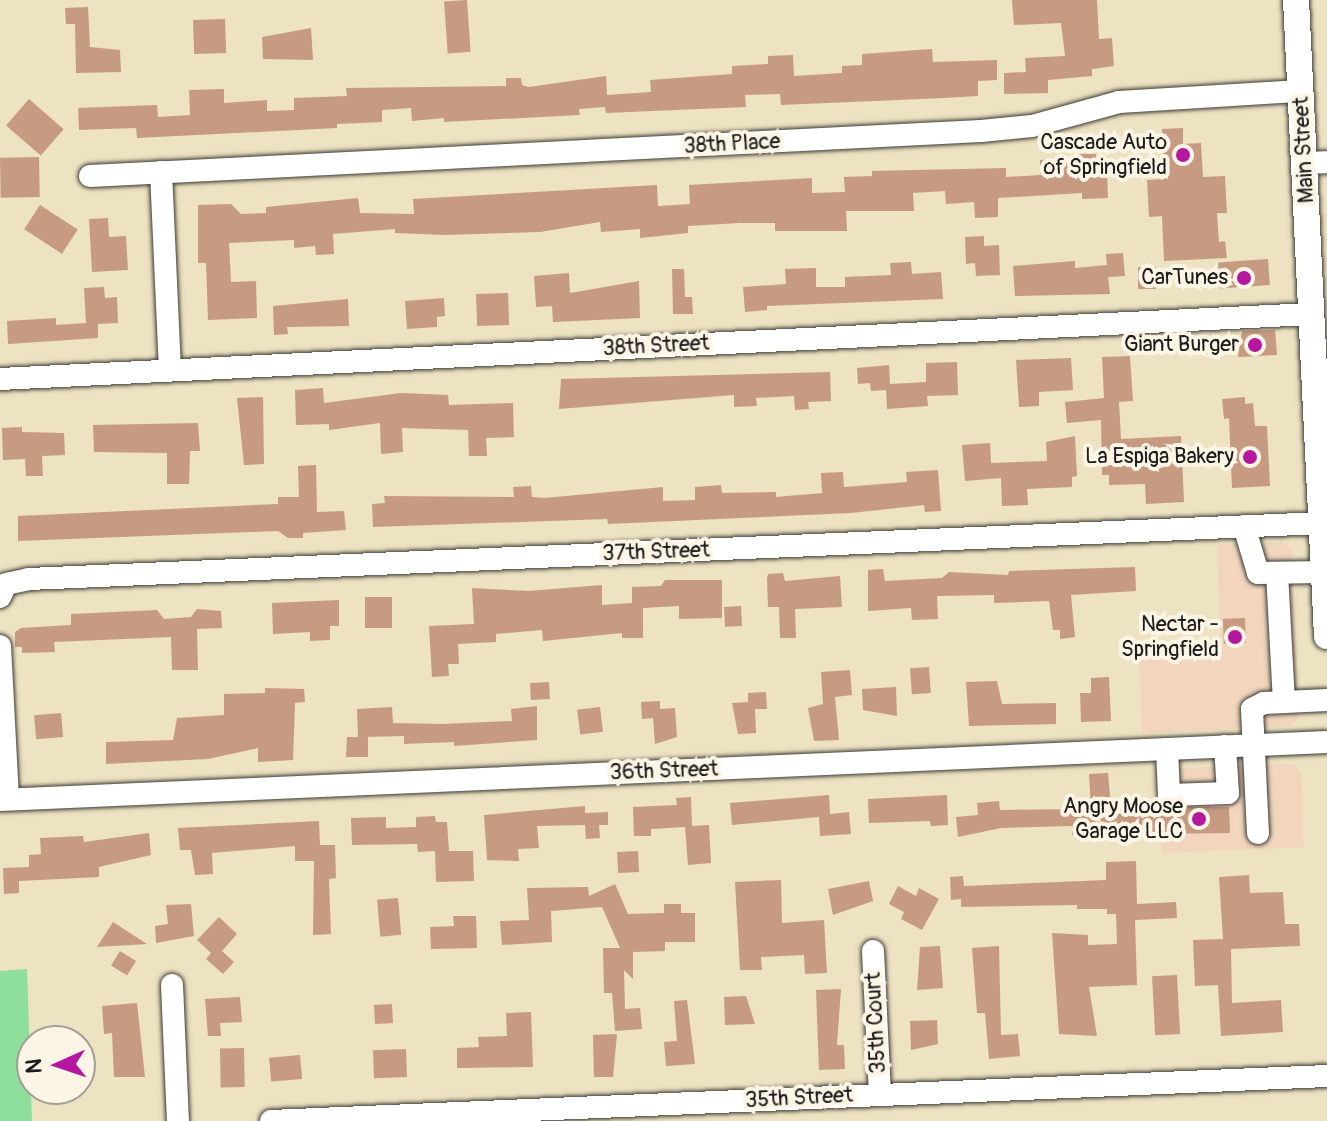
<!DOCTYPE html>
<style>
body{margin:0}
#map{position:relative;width:1327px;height:1121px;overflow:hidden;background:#ede2c1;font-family:Pangolin,sans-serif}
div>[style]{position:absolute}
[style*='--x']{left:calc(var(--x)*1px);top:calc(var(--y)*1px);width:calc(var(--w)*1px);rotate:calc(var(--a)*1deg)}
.built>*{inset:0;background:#f1d5bd}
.green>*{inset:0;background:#8ede9d}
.building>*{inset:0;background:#c69b82;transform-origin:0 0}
.roads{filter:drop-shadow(0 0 2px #3b3a35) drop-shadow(0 0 2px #3b3a35)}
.minor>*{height:22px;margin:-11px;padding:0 11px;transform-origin:11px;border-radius:11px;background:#fff}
.major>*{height:26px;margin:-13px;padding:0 13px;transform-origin:13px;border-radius:13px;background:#fff}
.dots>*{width:22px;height:22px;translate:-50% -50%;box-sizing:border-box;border:4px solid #fcf5e5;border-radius:50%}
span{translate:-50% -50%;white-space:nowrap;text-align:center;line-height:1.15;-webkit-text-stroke:8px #fcf5e5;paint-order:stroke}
.poi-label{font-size:22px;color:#1c1c1c}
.right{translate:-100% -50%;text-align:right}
.street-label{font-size:22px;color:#1c1c1c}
.north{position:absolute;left:16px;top:1025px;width:80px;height:80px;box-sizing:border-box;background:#fcf5e5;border:2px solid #a29e95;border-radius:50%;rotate:267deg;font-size:22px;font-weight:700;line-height:32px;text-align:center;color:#1c1c1c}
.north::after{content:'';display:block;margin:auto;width:28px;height:36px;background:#b5179e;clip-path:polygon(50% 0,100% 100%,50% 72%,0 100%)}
</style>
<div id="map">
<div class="built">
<i style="clip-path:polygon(1282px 542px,1292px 548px,1299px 718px,1291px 726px,1142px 733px,1139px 650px,1221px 647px,1217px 545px)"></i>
<i style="clip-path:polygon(1293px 764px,1301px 772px,1304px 847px,1162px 853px,1158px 769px)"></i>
</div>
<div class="green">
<i style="clip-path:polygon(27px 969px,32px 1121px,0 1121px,0 971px)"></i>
</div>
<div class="building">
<i style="left:467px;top:0;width:52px;height:23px;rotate:86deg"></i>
<i style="clip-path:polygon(1012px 0,1097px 0,1099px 39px,1112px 38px,1114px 66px,1092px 69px,1092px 76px,1048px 80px,1048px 93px,1004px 94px,1004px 73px,1026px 72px,1025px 58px,1065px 56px,1061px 23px,1014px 25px)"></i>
<i style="clip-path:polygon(88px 7px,90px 47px,120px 50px,121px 72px,76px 73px,75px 24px,66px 24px,65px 8px)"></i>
<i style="left:225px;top:19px;width:34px;height:32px;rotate:88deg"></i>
<i style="clip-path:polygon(311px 28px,313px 60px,263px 59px,262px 37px)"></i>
<i style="clip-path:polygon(932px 49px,933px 62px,997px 60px,997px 80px,978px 81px,978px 96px,944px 98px,781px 105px,780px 94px,745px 95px,746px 107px,606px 113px,605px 107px,579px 109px,580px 115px,444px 122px,444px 118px,412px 121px,411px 108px,382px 110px,382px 122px,337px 124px,337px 128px,137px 138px,136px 128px,79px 130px,78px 108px,157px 105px,158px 117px,190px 115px,189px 90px,224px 89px,224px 103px,267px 100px,267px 111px,294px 110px,294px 98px,347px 96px,346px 88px,506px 86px,506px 78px,521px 78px,522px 85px,529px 87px,606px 76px,607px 95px,651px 92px,650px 80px,732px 74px,732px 66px,768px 64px,768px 56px,793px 55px,794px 76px,842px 73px,842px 66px,862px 65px,862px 54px)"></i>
<i style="left:29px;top:99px;width:46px;height:35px;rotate:41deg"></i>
<i style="clip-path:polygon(1183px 128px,1183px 144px,1201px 143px,1203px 177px,1225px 176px,1227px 213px,1217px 213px,1219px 242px,1225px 241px,1227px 258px,1164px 261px,1162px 216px,1149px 217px,1147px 180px,1165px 179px,1162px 129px)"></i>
<i style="clip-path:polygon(1072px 154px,1096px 154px,1096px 170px,1107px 170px,1108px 198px,1082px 199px,1082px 193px,998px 198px,998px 217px,975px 218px,974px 202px,946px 204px,945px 191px,913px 193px,914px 211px,846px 211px,847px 231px,775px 231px,775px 223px,740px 223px,688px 226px,688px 233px,640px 238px,640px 229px,601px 232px,600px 222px,540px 232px,444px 235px,395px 233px,395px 229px,333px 234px,334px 254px,316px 255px,315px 246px,294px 248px,294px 240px,229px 243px,231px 282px,256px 281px,257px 318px,208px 320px,206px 263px,198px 263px,198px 205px,231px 204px,241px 214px,266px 213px,266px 207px,358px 198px,360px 213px,414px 214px,413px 199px,657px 185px,658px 206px,690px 204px,689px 185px,812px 178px,812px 193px,845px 192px,844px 177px,872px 176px,872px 171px,1006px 168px,1006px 177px,1040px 175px,1040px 160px,1073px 159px)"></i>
<i style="left:39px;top:157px;width:40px;height:39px;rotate:89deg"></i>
<i style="left:40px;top:205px;width:45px;height:29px;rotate:33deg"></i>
<i style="clip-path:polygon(108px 218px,109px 237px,126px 236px,128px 270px,92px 272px,89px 219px)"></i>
<i style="clip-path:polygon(984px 236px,984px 246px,999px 245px,1000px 275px,976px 276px,975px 263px,966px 264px,965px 237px)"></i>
<i style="clip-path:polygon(1123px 253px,1125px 276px,1108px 277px,1110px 294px,1015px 296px,1013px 266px,1075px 261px,1075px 268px,1107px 265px,1106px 254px)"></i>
<i style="left:1268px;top:259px;width:26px;height:50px;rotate:86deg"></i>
<i style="clip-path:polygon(911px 262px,912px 274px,941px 272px,943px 299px,767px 306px,767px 310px,745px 312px,743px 287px,786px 284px,785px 269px,816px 268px,816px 287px,845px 287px,845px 277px,891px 275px,890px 263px)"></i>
<i style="left:1138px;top:267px;width:18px;height:22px"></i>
<i style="clip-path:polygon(672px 269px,684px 269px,685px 297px,692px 297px,693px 314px,673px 314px)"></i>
<i style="clip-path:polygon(569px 273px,570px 293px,639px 281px,640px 318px,553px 322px,552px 306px,536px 307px,534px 276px)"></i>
<i style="clip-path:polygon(104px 287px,105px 298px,117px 297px,118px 323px,98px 324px,98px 338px,8px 344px,7px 321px,56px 318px,56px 325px,86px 323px,84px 288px)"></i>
<i style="left:508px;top:293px;width:32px;height:32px;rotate:88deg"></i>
<i style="clip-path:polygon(444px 298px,445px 316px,437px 317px,437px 327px,407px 329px,405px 301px)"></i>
<i style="clip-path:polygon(348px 299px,349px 326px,287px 327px,288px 334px,274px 335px,273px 306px)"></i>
<i style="clip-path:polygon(1275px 330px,1277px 355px,1238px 357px,1242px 331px)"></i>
<i style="clip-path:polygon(1130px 356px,1133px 401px,1119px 402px,1121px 439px,1181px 436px,1184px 502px,1146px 504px,1145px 484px,1109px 485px,1109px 475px,1102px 475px,1101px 420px,1067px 423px,1065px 402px,1104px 398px,1102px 357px)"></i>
<i style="clip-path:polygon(1071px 358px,1073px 390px,1039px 392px,1039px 406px,1019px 407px,1016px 360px)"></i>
<i style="clip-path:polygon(957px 362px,958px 395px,927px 396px,928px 406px,887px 409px,886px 390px,871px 391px,870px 383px,858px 384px,857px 368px,889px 365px,890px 384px,926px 382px,926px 363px)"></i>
<i style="clip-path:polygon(830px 372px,831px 401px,808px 402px,809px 409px,795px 410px,794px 396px,756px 398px,757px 406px,734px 407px,734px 395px,559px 409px,561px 379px)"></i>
<i style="clip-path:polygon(323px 388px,324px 403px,401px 393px,448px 395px,449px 405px,513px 403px,514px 437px,486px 438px,487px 456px,469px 456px,468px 430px,402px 428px,403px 452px,381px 454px,380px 423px,329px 430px,329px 424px,296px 425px,295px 390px)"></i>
<i style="clip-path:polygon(263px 397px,264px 464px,244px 465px,237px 398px)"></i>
<i style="clip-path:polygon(1245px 397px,1245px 404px,1253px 403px,1255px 426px,1267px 426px,1270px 486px,1232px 488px,1229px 418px,1224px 419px,1222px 399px)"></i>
<i style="clip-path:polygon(198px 423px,200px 451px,190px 451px,189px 484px,167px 484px,167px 453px,94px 452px,93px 425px)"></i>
<i style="clip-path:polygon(22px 427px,22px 432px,64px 433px,65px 455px,42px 456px,43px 476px,26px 476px,25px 459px,3px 460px,2px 428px)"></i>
<i style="clip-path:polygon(1075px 436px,1077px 476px,1072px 477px,1072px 487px,1027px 489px,1028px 505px,1002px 506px,1001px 478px,965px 481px,962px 445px,990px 443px,991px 463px,1047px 461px,1046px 442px)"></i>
<i style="clip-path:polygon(316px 465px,317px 512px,344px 511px,346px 530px,303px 533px,303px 538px,288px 538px,278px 531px,18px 541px,18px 516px,278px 504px,278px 497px,299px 497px,298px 466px)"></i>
<i style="clip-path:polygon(938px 470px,941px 511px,925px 512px,924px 505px,851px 513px,608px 524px,607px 519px,373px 527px,372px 504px,385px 503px,384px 496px,514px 497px,513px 487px,531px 486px,532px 497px,544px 498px,663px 487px,663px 501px,695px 500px,695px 487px,721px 485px,722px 493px,776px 492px,776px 497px,822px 493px,821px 473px,843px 472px,844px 487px,907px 482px,906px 472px)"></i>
<i style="clip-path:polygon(1135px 567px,1136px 591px,1071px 595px,1075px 637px,1060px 639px,1060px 630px,1053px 630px,1049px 601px,994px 603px,994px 595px,937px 596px,938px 619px,912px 620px,911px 608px,868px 611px,868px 570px,883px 569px,885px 581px,942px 578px,949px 572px,1008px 575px,1009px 571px)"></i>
<i style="clip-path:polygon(783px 573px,785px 581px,840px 576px,842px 607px,795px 609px,796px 638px,780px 638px,779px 607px,768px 607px,767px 579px,768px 574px)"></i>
<i style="clip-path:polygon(665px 580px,722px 580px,722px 618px,679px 619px,679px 606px,643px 608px,643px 638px,622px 638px,622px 633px,543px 641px,542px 630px,496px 634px,496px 642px,458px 644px,459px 664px,448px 664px,449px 676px,432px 677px,429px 626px,474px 624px,472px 588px,529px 591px,602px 585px,602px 605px,632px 603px,632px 587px,661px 586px)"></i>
<i style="left:365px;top:597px;width:27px;height:31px"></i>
<i style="clip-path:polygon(339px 600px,339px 626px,330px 626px,330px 640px,310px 641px,310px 632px,273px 634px,272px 603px)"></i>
<i style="left:741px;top:606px;width:20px;height:17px;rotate:87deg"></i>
<i style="clip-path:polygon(197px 609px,221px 611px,222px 628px,197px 629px,198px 670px,172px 670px,171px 637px,54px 642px,55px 652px,22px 653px,22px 647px,15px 647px,15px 632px,21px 628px,71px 625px,71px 614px,157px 610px,164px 619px,191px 617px)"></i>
<i style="left:1245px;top:618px;width:25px;height:22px;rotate:88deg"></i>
<i style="left:929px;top:667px;width:26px;height:19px;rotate:86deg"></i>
<i style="clip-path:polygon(850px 670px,852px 695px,835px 697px,839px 740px,814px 741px,808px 708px,823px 704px,821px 672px)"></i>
<i style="clip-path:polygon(1109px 677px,1111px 721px,1081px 722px,1080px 693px,1091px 693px,1091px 678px)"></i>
<i style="clip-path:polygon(997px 681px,1002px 704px,1056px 703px,1056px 724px,969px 726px,966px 682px)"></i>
<i style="left:549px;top:682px;width:17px;height:19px;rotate:87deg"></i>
<i style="clip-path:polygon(896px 687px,897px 716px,863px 710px,862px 689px)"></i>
<i style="clip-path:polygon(265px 688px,304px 689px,305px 702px,295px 703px,293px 760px,258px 762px,258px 748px,208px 759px,106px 764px,106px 742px,173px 740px,177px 718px,224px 715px,224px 694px,265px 693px)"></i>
<i style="clip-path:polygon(766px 692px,767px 709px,755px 709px,756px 733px,738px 734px,732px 703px,748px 702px,748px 693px)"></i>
<i style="clip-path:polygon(660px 701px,660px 709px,675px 708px,677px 737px,655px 744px,653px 718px,642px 719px,641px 702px)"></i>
<i style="clip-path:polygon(537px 706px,537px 740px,454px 746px,454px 742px,404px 744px,404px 736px,364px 737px,368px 737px,368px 757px,346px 757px,347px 737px,358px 737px,357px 709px,392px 707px,393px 723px,442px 724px,512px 721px,511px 709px)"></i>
<i style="left:600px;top:707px;width:25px;height:23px;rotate:83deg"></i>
<i style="left:61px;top:713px;width:24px;height:27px;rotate:85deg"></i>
<i style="clip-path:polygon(1108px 773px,1111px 807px,1229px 807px,1230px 833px,1072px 835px,1072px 826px,1001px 828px,958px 837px,956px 817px,978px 815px,977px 803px,999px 801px,1000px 810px,1091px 809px,1089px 774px)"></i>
<i style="clip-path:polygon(829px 795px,830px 814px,849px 812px,851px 834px,820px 836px,819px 817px,732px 825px,730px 803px)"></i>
<i style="clip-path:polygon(947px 795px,948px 825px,931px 826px,930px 821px,869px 823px,868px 799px)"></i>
<i style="clip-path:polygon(691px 797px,692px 826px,709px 825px,711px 863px,688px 865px,685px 827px,651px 829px,651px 836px,634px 836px,633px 807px,677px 805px,676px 798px)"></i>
<i style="clip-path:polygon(585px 806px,585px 813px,608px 812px,608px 825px,599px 825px,600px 838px,586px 839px,585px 825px,537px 826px,539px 848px,518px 849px,519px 861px,487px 860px,484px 815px)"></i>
<i style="clip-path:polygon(435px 816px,436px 822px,447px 822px,449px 851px,473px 851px,474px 881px,436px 882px,435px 851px,418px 852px,417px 844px,352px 845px,351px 818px,386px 817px,386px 828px,416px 827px,416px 817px)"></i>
<i style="clip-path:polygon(319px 821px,320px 845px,335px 845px,336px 878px,329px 879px,331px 934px,313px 935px,314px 861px,295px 861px,295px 846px,212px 853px,213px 874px,195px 875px,191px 850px,180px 850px,178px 828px)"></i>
<i style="clip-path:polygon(149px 833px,151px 855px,99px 867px,99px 877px,19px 881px,19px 893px,4px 894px,3px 868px,29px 867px,29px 855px,41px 854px,40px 838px,83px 836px,84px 842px)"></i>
<i style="left:638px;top:851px;width:21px;height:21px;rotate:87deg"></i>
<i style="clip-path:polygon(1136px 861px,1137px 904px,1176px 902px,1177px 918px,1135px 920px,1137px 985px,1089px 987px,1097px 1036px,1059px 1034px,1052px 933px,1088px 935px,1088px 945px,1117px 944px,1116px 914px,1107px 914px,1107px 909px,1077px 909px,1077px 905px,961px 907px,961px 899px,951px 900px,950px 877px,963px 876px,964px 886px,1106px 880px,1106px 862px)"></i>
<i style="clip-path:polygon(1249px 875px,1250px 893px,1283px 892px,1285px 924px,1299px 924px,1300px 946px,1231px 949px,1232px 1003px,1281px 1000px,1283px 1032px,1221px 1036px,1218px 985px,1195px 986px,1193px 940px,1223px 939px,1219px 877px)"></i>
<i style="clip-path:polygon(781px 880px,782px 923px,824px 920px,827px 973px,805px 974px,804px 955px,761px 957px,762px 970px,740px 970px,735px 882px)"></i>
<i style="clip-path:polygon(869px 881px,873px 901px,833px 915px,828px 889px)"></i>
<i style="clip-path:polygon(615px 884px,628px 914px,664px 913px,664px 904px,681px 904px,681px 913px,695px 913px,695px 942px,665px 942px,665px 951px,633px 952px,633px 979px,624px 970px,625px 1009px,640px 1008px,642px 1029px,615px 1031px,612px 993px,604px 993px,603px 948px,620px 948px,602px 907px,551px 911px,552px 942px,502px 945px,500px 921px,529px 920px,527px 888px,588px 887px,589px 896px)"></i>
<i style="clip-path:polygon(898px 886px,916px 896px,919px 888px,939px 899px,922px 930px,901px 919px,904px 912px,889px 904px)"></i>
<i style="left:398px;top:898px;width:37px;height:21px;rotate:85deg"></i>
<i style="clip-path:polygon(191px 904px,194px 936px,156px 943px,155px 926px,168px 924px,166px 905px)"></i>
<i style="clip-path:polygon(453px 916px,476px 916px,477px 948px,431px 949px,430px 927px,454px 926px)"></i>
<i style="clip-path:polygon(219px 917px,237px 934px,222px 951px,234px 962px,223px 974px,206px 959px,211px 953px,197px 940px)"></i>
<i style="clip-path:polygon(113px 922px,147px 944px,97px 947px)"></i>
<i style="clip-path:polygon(940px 946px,943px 988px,917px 990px,920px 947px)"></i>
<i style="clip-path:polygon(999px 946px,1001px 1035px,1018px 1034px,1020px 1056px,989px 1059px,985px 1013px,977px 1013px,972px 948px)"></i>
<i style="left:120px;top:951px;width:19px;height:17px;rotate:32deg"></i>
<i style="left:1177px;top:975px;width:59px;height:25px;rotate:87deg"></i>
<i style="clip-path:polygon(841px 989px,837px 1045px,844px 1045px,845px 1069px,819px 1070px,816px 990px)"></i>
<i style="clip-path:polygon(746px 996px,755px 1024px,725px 1025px,724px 997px)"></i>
<i style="clip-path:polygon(240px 997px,242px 1022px,220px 1023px,221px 1036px,208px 1036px,205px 999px)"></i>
<i style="clip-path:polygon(687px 1000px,695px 1064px,666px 1066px,664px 1042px,677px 1041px,674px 1001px)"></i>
<i style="clip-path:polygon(137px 1003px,145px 1077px,114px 1077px,112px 1033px,104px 1034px,102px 1006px)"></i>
<i style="left:392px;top:1004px;width:19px;height:18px;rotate:87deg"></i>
<i style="clip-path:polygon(531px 1012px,533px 1067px,457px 1068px,457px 1048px,479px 1047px,478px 1037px,507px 1036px,506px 1013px)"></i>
<i style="clip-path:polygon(937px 1020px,938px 1044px,911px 1050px,910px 1021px)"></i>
<i style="clip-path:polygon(617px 1034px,613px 1077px,594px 1077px,593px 1035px)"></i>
<i style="left:244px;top:1048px;width:39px;height:24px;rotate:89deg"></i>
<i style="left:406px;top:1049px;width:28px;height:33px;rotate:88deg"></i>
<i style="left:300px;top:1055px;width:24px;height:31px;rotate:85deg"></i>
</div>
<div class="roads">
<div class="minor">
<i style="--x:1304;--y:163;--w:23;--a:-2"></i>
<i style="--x:161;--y:172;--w:198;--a:87.4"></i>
<i style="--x:90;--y:176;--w:892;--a:-2.89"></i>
<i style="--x:981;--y:131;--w:51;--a:-5.6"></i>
<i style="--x:1032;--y:126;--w:90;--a:-15.4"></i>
<i style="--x:1119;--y:102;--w:182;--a:-3.5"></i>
<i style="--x:0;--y:379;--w:1313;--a:-2.84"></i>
<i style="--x:1244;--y:526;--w:49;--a:73.4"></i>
<i style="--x:1258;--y:573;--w:66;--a:-0.9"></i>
<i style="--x:1277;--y:573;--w:129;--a:86.9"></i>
<i style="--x:0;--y:597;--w:14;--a:-65"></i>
<i style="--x:6;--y:584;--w:24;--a:-12"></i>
<i style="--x:29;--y:579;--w:1293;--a:-2.48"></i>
<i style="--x:0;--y:646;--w:153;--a:87"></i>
<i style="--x:1167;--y:749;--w:46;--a:87.5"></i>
<i style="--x:1169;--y:795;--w:59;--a:-1.9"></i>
<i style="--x:1228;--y:793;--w:47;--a:-93.7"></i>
<i style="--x:0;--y:800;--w:1328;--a:-2.5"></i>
<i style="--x:1258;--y:833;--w:124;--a:-92.8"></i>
<i style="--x:1252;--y:709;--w:13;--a:-27"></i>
<i style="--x:1264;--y:703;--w:63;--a:-2.7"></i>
<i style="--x:873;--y:951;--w:143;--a:87.2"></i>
<i style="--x:172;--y:985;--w:136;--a:87.5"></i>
<i style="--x:271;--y:1121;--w:1057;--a:-2.44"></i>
</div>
<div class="major">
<i style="--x:1296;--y:0;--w:637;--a:87.21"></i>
</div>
</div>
<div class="dots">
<i style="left:1183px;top:155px;background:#b5179e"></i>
<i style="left:1244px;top:278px;background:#b5179e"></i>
<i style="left:1255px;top:345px;background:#b5179e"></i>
<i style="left:1250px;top:457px;background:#b5179e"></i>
<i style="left:1235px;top:637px;background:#b5179e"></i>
<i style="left:1199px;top:819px;background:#b5179e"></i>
</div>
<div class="poi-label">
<span class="right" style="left:1167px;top:155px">Cascade Auto<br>of Springfield</span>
<span class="right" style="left:1228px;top:278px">CarTunes</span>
<span class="right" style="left:1239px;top:345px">Giant Burger</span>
<span class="right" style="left:1234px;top:457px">La Espiga Bakery</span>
<span class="right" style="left:1219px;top:637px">Nectar -<br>Springfield</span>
<span class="right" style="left:1183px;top:819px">Angry Moose<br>Garage LLC</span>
</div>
<div class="street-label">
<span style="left:732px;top:144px;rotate:-3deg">38th Place</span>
<span style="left:1304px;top:150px;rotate:-93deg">Main Street</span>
<span style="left:656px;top:346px;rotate:-3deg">38th Street</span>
<span style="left:656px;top:552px;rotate:-2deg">37th Street</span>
<span style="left:664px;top:771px;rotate:-2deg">36th Street</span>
<span style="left:876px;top:1023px;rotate:-93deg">35th Court</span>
<span style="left:799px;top:1098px;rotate:-3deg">35th Street</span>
</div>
<div class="north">N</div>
</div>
